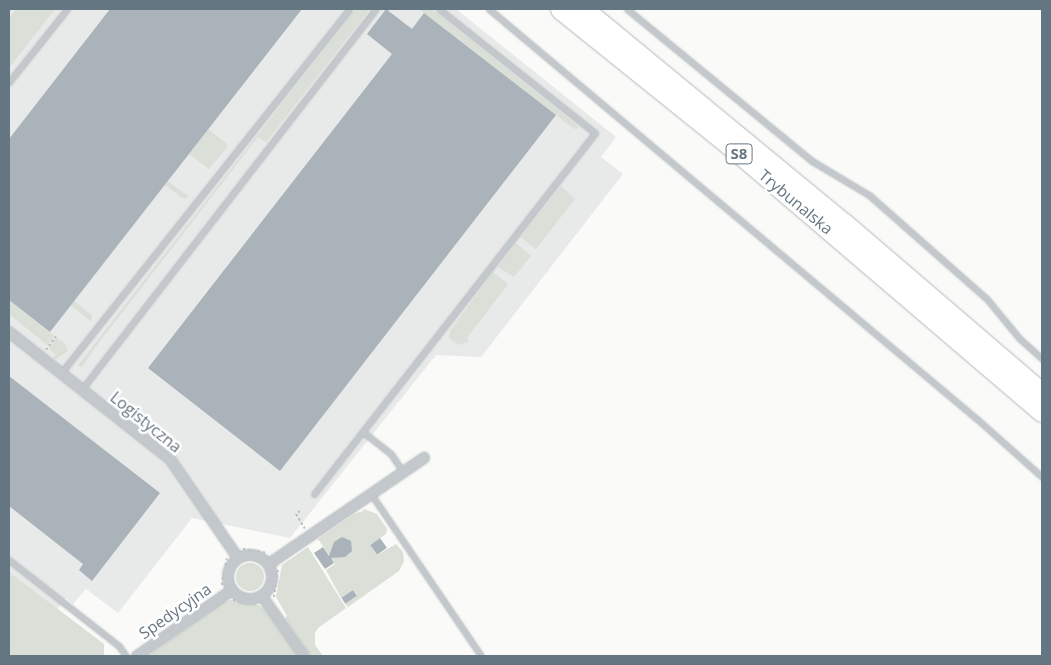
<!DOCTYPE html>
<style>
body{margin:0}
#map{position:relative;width:1051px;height:665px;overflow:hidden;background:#fafaf8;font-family:"Open Sans",sans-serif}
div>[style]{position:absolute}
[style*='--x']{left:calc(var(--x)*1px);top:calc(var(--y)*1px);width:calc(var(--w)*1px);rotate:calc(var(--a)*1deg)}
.built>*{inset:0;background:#e8e9e9}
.green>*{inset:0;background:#dadfd7}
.round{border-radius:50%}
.building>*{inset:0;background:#aab3b9;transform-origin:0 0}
.path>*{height:2px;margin-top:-1px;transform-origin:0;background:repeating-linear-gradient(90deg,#bbbfc2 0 2.5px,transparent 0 5px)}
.roads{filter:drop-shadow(0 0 1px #b4b9bd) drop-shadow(0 0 1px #b4b9bd)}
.lane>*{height:5px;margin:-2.5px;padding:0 2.5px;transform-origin:2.5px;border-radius:2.5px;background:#c3c8cc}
.street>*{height:10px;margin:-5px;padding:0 5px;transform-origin:5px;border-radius:5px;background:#c3c8cc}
.street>.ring{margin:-5px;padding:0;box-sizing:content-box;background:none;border:10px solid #c3c8cc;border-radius:50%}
.highway>*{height:19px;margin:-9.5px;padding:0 9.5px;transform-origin:9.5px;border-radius:9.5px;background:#fff}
span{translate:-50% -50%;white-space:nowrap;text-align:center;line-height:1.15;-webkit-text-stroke:5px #fff;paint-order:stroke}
.shield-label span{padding:1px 4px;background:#fff;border:1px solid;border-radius:4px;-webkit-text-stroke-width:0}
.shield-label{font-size:15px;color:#657683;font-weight:700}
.street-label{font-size:16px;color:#657683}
.frame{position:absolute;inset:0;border:10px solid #657683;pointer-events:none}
</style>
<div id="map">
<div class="built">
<i style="clip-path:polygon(9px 9px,456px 9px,616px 137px,601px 157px,623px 174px,481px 357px,436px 355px,290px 538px,192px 518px,118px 613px,86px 589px,73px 604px,66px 598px,56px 611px,9px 574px)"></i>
</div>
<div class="green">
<i style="clip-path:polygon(16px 9px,55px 9px,9px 68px,9px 18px)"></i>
<i style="clip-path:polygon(356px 9px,370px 9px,266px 142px,258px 137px,94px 349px,82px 367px,80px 367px,78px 365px)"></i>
<i style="clip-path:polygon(419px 9px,432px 9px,578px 126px,578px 128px,574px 129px)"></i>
<i style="clip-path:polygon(208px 129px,226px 143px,227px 147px,209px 169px,189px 154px)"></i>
<i style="clip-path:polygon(168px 181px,188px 196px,188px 198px,182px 198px,165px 185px)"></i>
<i style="clip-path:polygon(561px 186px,575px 199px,536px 249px,534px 248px,521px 237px)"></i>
<i style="clip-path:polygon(516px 243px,531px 256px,514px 277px,498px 267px)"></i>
<i style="clip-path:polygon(493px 272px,508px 284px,467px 338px,469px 341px,459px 345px,449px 338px,450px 331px)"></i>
<i style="clip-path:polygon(9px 300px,54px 336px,47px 345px,9px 314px)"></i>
<i style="clip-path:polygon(74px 301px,92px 315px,91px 322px,71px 305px)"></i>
<i style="clip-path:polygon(56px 337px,65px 344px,68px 351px,56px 359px,53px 359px,55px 355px,49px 348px)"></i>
<i style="clip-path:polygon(364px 509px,377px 514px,387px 529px,386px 534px,370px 545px,377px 555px,396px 544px,403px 552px,404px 561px,399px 571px,348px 607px,345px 604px,357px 595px,353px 590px,341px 598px,340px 596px,326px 570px,335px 564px,318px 539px,354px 514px,363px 511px)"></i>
<i style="clip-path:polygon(308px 547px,346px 608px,318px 628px,315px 633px,315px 645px,323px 656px,311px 656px,285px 618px,287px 616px,276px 597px,282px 565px)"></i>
<i class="round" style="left:236px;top:563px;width:28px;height:28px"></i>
<i style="clip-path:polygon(9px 572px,104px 644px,104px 656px,9px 656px)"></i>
<i style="clip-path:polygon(231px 600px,258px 605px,264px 609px,297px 656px,148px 656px,224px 602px)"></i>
</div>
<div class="building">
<i style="clip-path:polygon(110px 9px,302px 9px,50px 332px,9px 300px,9px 139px)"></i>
<i style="clip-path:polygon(386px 9px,412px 29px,424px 13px,556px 115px,280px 471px,148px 368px,392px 54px,367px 34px)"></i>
<i style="clip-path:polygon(9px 376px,160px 493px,92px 581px,79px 570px,83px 564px,9px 506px)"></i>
<i style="clip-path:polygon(342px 537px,351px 541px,352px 551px,345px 557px,331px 558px,334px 563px,325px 569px,314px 553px,323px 547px,329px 556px,334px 542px)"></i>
<i style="left:380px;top:538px;width:12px;height:12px;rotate:55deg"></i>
<i style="left:353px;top:590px;width:7px;height:14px;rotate:56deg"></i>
</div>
<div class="path">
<i style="--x:46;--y:350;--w:17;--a:-54"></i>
<i style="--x:300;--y:511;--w:5;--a:143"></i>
<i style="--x:296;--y:514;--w:17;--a:59"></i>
<i style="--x:243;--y:549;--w:25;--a:9"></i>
<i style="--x:222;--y:585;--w:27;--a:-80"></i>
<i style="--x:274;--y:597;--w:27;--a:-82"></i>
<i style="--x:233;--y:600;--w:25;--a:9"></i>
</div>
<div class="roads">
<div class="lane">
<i style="--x:489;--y:9;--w:637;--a:40.04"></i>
<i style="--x:977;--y:419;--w:87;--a:41.7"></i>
<i style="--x:627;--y:9;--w:239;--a:39.4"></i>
<i style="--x:812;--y:161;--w:66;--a:30.8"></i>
<i style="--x:869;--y:195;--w:157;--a:41.4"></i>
<i style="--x:987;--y:299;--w:50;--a:50.6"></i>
<i style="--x:1019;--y:338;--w:31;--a:42"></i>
<i style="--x:9;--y:82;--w:93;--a:-51.5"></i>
<i style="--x:61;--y:373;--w:464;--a:-51.6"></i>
<i style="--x:82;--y:389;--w:480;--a:-52.3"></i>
<i style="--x:363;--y:432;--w:36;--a:38"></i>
<i style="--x:391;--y:454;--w:22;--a:56"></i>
<i style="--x:314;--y:494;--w:457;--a:-52.1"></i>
<i style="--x:595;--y:133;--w:199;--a:-141.5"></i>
<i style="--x:371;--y:494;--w:196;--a:55.8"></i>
<i style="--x:9;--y:560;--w:140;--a:38"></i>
<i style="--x:119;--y:646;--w:12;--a:55"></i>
</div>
<div class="street">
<i style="--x:9;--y:332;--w:205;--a:38.3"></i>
<i style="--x:170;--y:459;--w:120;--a:55.5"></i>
<i class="ring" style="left:228px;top:555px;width:34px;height:34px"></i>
<i style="--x:269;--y:564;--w:188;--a:-34.4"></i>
<i style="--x:262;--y:596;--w:73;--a:55"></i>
<i style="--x:137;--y:656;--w:116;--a:-34.8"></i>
</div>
<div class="highway">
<i style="--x:560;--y:9;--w:217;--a:38.8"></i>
<i style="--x:729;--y:145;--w:411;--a:40.5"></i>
<i style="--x:584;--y:9;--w:337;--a:39.5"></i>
<i style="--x:844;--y:223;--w:261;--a:40.6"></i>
</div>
</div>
<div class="shield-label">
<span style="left:739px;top:154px">S8</span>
</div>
<div class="street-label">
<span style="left:796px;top:202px;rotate:40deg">Trybunalska</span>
<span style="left:146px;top:422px;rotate:39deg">Logistyczna</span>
<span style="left:175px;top:611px;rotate:-35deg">Spedycyjna</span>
</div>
<div class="frame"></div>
</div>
